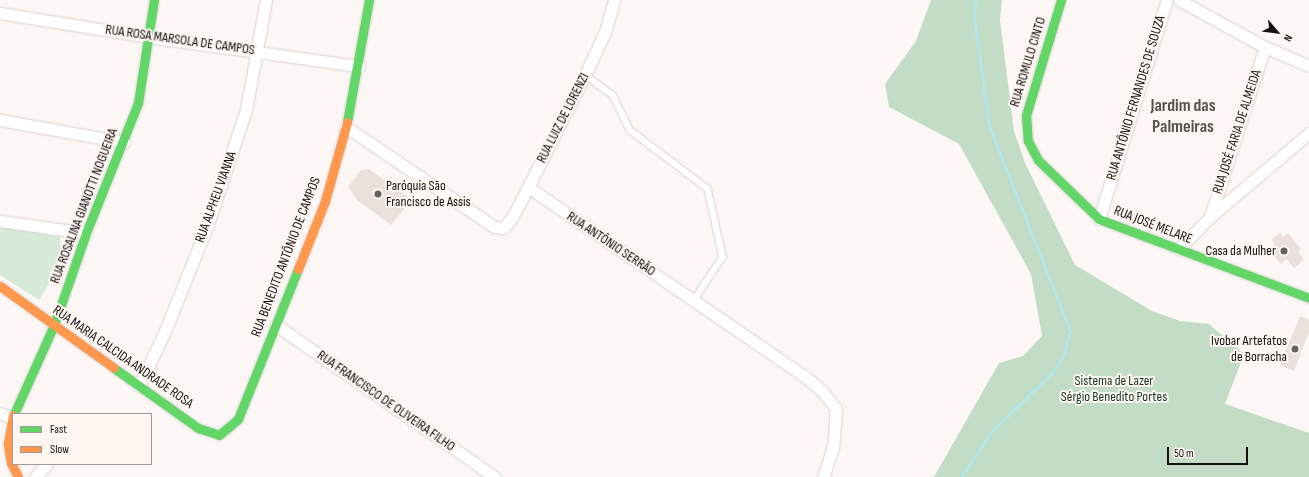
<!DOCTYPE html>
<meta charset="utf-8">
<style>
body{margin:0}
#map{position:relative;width:1309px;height:477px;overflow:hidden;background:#fcf7f5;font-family:"Sofia Sans Condensed",sans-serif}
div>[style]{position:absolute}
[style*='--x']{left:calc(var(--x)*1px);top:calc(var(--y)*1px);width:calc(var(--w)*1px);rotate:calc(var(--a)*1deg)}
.green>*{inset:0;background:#d5ead7}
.forest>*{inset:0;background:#c3dcc6}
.stream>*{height:3px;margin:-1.5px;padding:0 1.5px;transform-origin:1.5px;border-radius:1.5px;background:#b3e7ea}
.building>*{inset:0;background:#ebe0db}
.roads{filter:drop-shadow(0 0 1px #d9d4d3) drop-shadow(0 0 1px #d9d4d3)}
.lane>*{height:5.5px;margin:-2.75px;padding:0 2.75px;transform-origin:2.75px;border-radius:2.75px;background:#fffefe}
.street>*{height:11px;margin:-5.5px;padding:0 5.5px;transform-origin:5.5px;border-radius:5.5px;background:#fffefe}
.fast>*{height:9px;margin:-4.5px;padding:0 4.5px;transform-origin:4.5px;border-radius:4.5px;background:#63d668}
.slow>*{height:9px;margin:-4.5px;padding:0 4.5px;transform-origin:4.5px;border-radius:4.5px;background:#ff974d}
.dots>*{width:11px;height:11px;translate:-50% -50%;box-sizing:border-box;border:2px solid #fff6f2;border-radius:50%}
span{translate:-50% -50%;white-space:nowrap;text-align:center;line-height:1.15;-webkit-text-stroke:4px #fff6f2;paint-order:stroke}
.street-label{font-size:14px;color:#151110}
.poi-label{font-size:14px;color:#151110}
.left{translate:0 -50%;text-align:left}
.right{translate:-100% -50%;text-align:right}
.park-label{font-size:14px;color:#123920}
.district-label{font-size:18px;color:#5a514d;font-weight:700}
.legend{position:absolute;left:12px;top:413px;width:140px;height:52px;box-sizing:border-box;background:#fff6f2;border:1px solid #a19a98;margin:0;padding:5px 7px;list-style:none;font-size:12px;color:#151110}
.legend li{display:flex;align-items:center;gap:8px;height:20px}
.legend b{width:20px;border:1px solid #a19a98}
.north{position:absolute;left:1257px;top:12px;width:40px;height:40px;-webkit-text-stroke:3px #fff6f2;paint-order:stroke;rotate:118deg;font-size:11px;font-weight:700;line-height:16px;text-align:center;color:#151110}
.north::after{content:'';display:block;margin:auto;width:14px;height:18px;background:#151110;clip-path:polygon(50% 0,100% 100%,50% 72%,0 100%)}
.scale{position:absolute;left:1167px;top:447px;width:81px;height:18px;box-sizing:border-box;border:2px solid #151110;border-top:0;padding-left:5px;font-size:12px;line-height:14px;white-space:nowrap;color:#151110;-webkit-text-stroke:3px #fff6f2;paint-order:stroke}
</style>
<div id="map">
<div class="green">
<i style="clip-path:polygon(0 226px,60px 237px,61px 254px,55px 274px,39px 300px,0 275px)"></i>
</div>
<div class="forest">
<i style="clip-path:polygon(931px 0,1002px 0,1000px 20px,1014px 131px,1025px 163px,1075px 265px,1152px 311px,1180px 321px,1209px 324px,1244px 354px,1225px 404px,1309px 433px,1309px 477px,934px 477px,999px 363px,1023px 356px,1042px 336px,1031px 274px,959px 144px,889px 107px,885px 84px,916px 41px)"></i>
</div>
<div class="stream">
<i style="--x:961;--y:477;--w:55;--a:-56"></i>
<i style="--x:992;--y:431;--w:83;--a:-44"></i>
<i style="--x:1052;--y:373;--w:20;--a:-57"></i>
<i style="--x:1063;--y:356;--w:26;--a:-74"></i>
<i style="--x:1070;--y:331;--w:221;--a:-111.5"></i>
<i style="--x:989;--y:125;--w:109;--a:-97.9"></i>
<i style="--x:974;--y:17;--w:17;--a:-87"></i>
</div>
<div class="building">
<i style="clip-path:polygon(369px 169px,412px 200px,391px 225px,357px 200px,348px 187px,361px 170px)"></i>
<i style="clip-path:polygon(1280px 233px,1283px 237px,1288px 233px,1301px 249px,1298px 252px,1304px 260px,1294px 268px,1286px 259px,1281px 264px,1269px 250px,1275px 244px,1271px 240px)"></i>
<i style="clip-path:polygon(1300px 316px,1309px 320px,1309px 332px,1294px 371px,1280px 365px)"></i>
</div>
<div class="roads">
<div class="lane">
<i style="--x:585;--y:75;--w:34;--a:36"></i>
<i style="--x:613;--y:95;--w:39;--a:64"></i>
<i style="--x:630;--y:130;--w:98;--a:37.1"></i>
<i style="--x:708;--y:189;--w:70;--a:77.6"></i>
<i style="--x:723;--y:257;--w:53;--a:123.4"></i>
</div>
<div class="street">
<i style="--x:1179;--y:0;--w:98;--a:28.7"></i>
<i style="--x:1265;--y:47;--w:48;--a:23.4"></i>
<i style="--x:0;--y:13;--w:151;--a:9.2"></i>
<i style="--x:149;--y:37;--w:212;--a:7.9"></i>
<i style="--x:0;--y:120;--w:126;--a:10.1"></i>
<i style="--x:345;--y:126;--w:180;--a:34.1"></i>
<i style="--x:494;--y:227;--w:9;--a:6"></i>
<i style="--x:503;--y:228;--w:12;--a:-48"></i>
<i style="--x:511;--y:219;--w:23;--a:-61"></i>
<i style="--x:522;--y:199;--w:139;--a:-63.1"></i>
<i style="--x:585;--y:75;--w:47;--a:-65.1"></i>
<i style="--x:605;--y:32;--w:33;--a:-74"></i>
<i style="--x:528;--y:187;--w:338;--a:34.4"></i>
<i style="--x:807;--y:378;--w:20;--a:41"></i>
<i style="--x:822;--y:391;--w:22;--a:51"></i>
<i style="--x:836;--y:408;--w:39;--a:94"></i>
<i style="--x:833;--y:447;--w:32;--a:108"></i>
<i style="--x:1210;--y:217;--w:179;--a:-72.1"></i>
<i style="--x:1099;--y:219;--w:229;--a:-72.8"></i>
<i style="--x:0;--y:221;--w:87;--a:7.9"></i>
<i style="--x:1179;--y:249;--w:45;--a:-45.9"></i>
<i style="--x:1210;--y:217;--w:130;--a:-40.3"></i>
<i style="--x:276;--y:325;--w:267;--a:34.8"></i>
<i style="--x:139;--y:386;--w:61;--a:-64.7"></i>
<i style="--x:165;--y:331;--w:115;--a:-68.1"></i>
<i style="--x:208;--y:224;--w:120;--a:-71.6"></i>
<i style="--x:246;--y:110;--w:112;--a:-79.7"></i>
<i style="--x:0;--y:413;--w:13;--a:23"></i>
<i style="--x:35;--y:477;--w:18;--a:-47"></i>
</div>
<div class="fast">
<i style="--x:1061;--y:0;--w:120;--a:106.9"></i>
<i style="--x:1026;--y:115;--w:26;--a:86"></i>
<i style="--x:1028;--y:141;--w:21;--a:62"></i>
<i style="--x:1038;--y:160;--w:85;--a:44"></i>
<i style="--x:1099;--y:219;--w:224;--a:20.6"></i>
<i style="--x:347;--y:122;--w:124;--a:-79.8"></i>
<i style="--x:114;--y:368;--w:103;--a:35.5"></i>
<i style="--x:198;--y:428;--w:22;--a:18"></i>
<i style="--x:219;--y:435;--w:25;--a:-40"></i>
<i style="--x:238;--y:419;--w:162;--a:-68.2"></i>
<i style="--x:14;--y:414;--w:98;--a:-65.8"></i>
<i style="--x:54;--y:325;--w:97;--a:-70.8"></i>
<i style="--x:86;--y:233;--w:140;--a:-68.2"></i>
<i style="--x:138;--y:103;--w:104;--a:-81.2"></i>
</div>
<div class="slow">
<i style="--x:298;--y:269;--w:73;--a:-68.3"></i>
<i style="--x:325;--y:201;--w:82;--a:-74.4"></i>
<i style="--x:0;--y:286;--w:140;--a:35.7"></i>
<i style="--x:13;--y:415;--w:29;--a:100"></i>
<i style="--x:8;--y:444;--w:19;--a:81"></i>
<i style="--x:11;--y:463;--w:16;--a:63"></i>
</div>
</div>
<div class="dots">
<i style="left:378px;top:194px;background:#666260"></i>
<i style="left:1284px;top:251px;background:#666260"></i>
<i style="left:1295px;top:349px;background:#666260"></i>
</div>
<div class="street-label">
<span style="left:180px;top:40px;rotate:8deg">RUA ROSA MARSOLA DE CAMPOS</span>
<span style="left:1028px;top:62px;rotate:-73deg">RUA ROMULO CINTO</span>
<span style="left:1136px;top:98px;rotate:-73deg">RUA ANTÔNIO FERNANDES DE SOUZA</span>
<span style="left:563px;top:118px;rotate:-63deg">RUA LUIZ DE LORENZI</span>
<span style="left:1237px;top:132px;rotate:-72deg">RUA JOSÉ FARIA DE ALMEIDA</span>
<span style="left:216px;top:197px;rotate:-70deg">RUA ALPHEU VIANNA</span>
<span style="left:84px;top:206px;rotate:-69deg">RUA ROSALINA GIANOTTI NOGUEIRA</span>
<span style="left:1153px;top:225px;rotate:21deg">RUA JOSÉ MELARE</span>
<span style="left:611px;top:244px;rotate:34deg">RUA ANTÔNIO SERRÃO</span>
<span style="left:286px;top:257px;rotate:-69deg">RUA BENEDITO ANTÔNIO DE CAMPOS</span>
<span style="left:123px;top:357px;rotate:35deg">RUA MARIA CALCIDA ANDRADE ROSA</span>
<span style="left:386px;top:401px;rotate:35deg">RUA FRANCISCO DE OLIVEIRA FILHO</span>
</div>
<div class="poi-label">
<span class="left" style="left:386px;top:194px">Paróquia São<br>Francisco de Assis</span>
<span class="right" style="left:1276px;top:251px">Casa da Mulher</span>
<span class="right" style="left:1287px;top:349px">Ivobar Artefatos<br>de Borracha</span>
</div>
<div class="park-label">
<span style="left:1114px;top:389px">Sistema de Lazer<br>Sérgio Benedito Portes</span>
</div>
<div class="district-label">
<span style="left:1183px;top:117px">Jardim das<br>Palmeiras</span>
</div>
<ul class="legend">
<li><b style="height:5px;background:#63d668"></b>Fast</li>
<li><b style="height:5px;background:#ff974d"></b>Slow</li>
</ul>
<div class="north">N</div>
<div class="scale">50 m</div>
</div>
